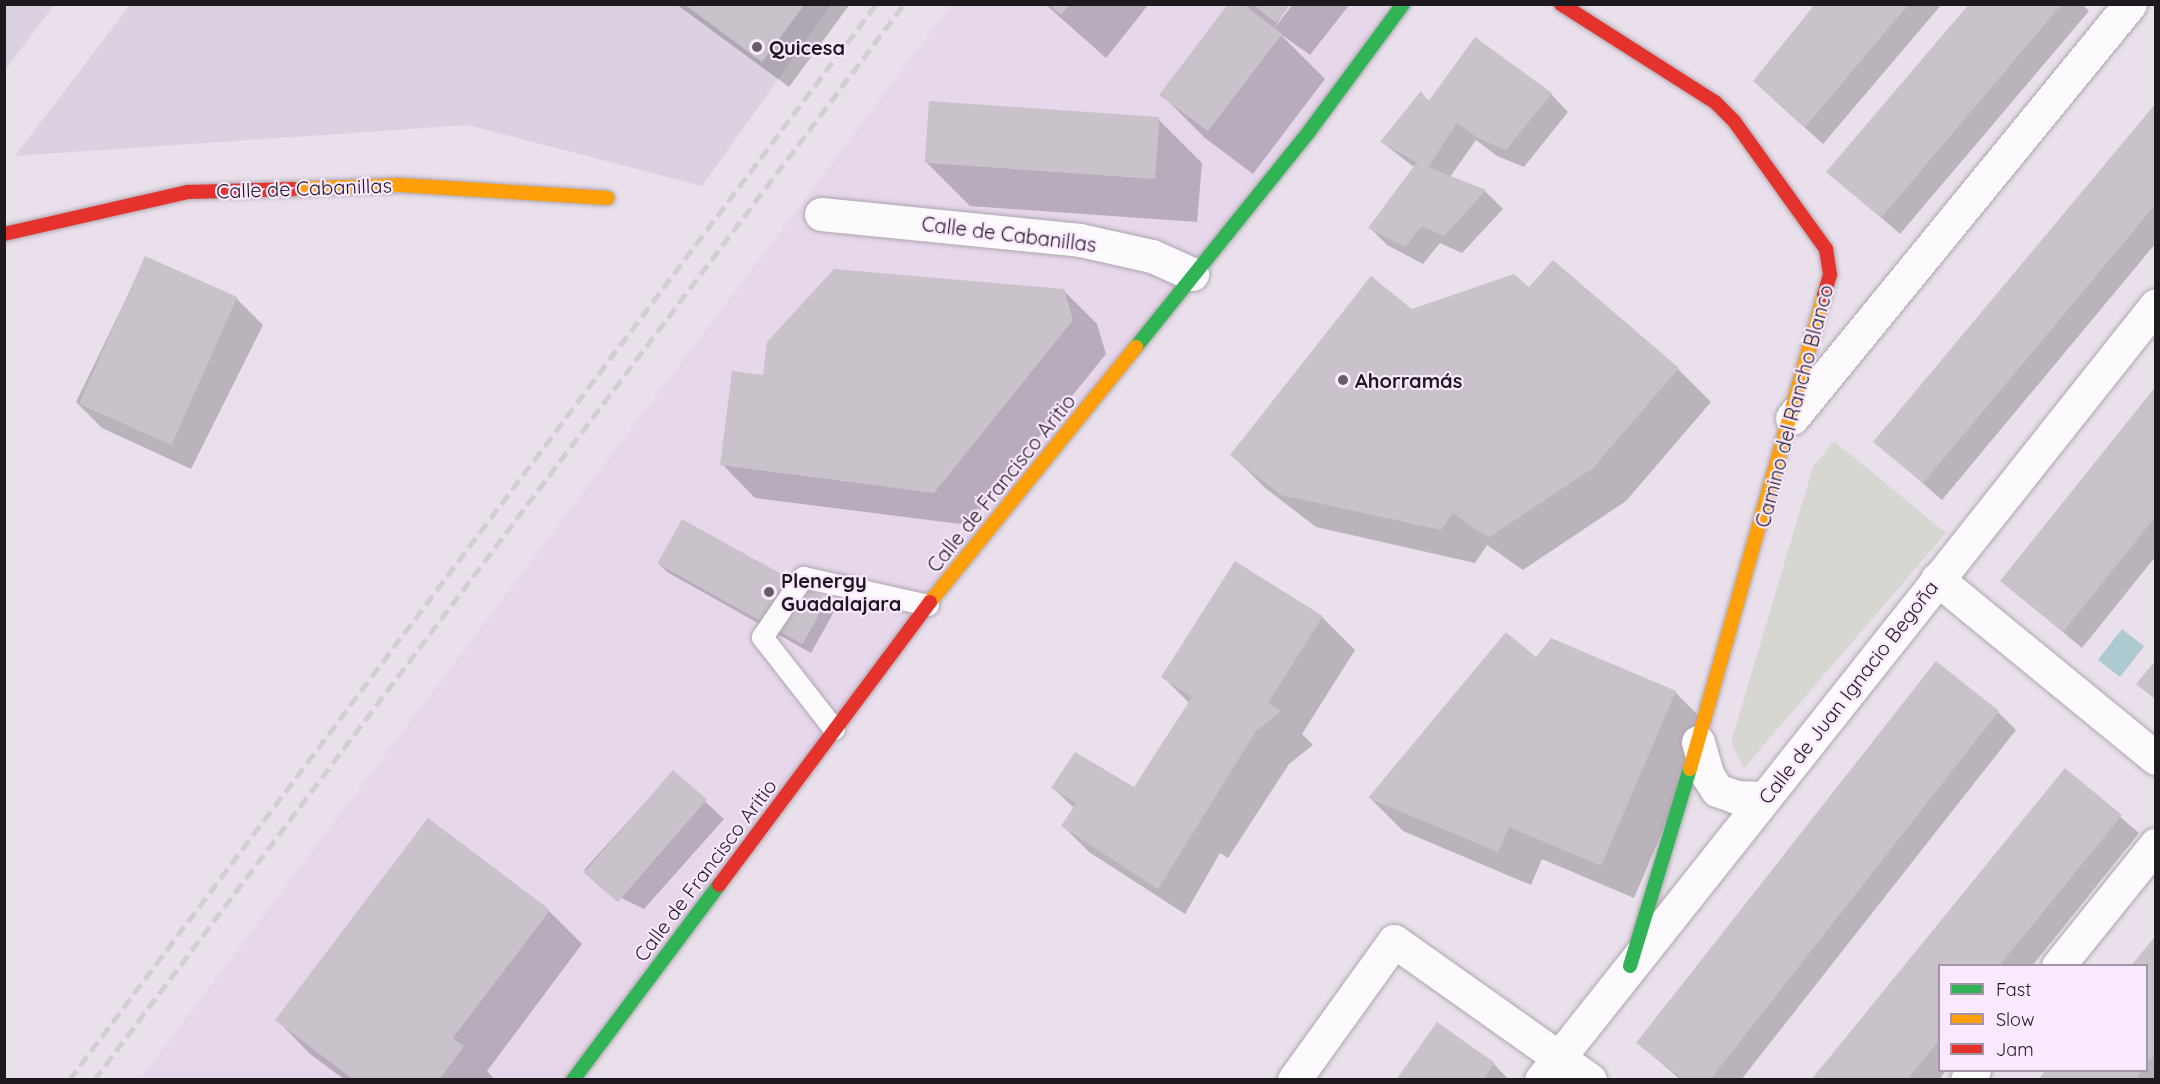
<!DOCTYPE html>
<meta charset="utf-8">
<style>
body{margin:0}
#map{position:relative;width:2160px;height:1084px;overflow:hidden;background:#e9e0eb;font-family:Quicksand,sans-serif}
div>[style]{position:absolute}
[style*='--x']{left:calc(var(--x)*1px);top:calc(var(--y)*1px);width:calc(var(--w)*1px);rotate:calc(var(--a)*1deg)}
.built>*{inset:0;background:#e7d7eb}
.industrial>*{inset:0;background:#dbd1e1}
.green>*{inset:0;background:#d5d7d0}
.water>*{inset:0;background:#aecad1;transform-origin:0 0}
.shadow>*{inset:0;background:#0003}
.building>*{inset:0;background:#cac2ca;transform-origin:0 0}
.roads{filter:drop-shadow(0 0 2px #aea6af) drop-shadow(0 0 2px #aea6af)}
.lane>*{height:21px;margin:-10.5px;padding:0 10.5px;transform-origin:10.5px;border-radius:10.5px;background:#fcfafc}
.street>*{height:33px;margin:-16.5px;padding:0 16.5px;transform-origin:16.5px;border-radius:16.5px;background:#fcfafc}
.fast>*{height:14px;margin:-7px;padding:0 7px;transform-origin:7px;border-radius:7px;background:#30b455}
.slow>*{height:14px;margin:-7px;padding:0 7px;transform-origin:7px;border-radius:7px;background:#ff9f0a}
.jam>*{height:14px;margin:-7px;padding:0 7px;transform-origin:7px;border-radius:7px;background:#e5322d}
.rail>*{height:4.5px;margin-top:-2.25px;transform-origin:0;background:repeating-linear-gradient(90deg,#d2cfd2 0 12px,transparent 0 18px)}
.dots>*{width:16px;height:16px;translate:-50% -50%;box-sizing:border-box;border:3px solid #fae8fe;border-radius:50%}
span{translate:-50% -50%;white-space:nowrap;text-align:center;line-height:1.15;-webkit-text-stroke:4.5px #fae8fe;paint-order:stroke}
.poi-label{font-size:20px;color:#1e181f;font-weight:700}
.left{translate:0 -50%;text-align:left}
.street-label{font-size:20px;color:#1e181f}
.frame{position:absolute;inset:0;border:6px solid #1e181f;pointer-events:none}
.legend{position:absolute;left:1938px;top:964px;width:210px;height:108px;box-sizing:border-box;background:#fae8fe;border:2px solid #a295a5;margin:0;padding:8px 10px;list-style:none;font-size:18px;color:#1e181f}
.legend li{display:flex;align-items:center;gap:12px;height:30px}
.legend b{width:30px;border:2px solid #a295a5}
</style>
<div id="map">
<div class="built">
<i style="clip-path:polygon(951px 5px,1399px 5px,565px 1079px,139px 1080px)"></i>
</div>
<div class="industrial">
<i style="clip-path:polygon(5px 4px,54px 5px,5px 70px,4px 5px)"></i>
<i style="clip-path:polygon(130px 5px,831px 5px,702px 186px,468px 125px,15px 156px)"></i>
</div>
<div class="green">
<i style="clip-path:polygon(1834px 441px,1946px 533px,1744px 768px,1731px 742px,1813px 467px)"></i>
</div>
<div class="water">
<i style="left:2122px;top:629px;width:28px;height:39px;rotate:38deg"></i>
</div>
<div class="shadow">
<i style="clip-path:polygon(676px 4px,850px 4px,789px 87px)"></i>
<i style="clip-path:polygon(1045px 4px,1149px 4px,1106px 58px)"></i>
<i style="clip-path:polygon(1245px 4px,1289px 4px,1273px 30px,1293px 4px,1350px 4px,1310px 55px,1279px 33px,1325px 79px,1253px 174px,1205px 138px,1161px 94px,1250px 12px)"></i>
<i style="clip-path:polygon(1817px 4px,1942px 4px,1823px 144px,1773px 99px)"></i>
<i style="clip-path:polygon(1971px 4px,2082px 4px,2089px 11px,1900px 234px,1829px 172px)"></i>
<i style="clip-path:polygon(1421px 94px,1430px 102px,1551px 94px,1568px 112px,1524px 167px,1497px 156px,1476px 140px,1450px 177px,1485px 191px,1503px 209px,1462px 253px,1440px 243px,1423px 264px,1387px 245px,1370px 228px,1415px 168px,1382px 142px)"></i>
<i style="clip-path:polygon(2156px 106px,2156px 243px,1942px 500px,1875px 442px)"></i>
<i style="clip-path:polygon(1158px 119px,1202px 163px,1197px 222px,970px 206px,926px 162px)"></i>
<i style="clip-path:polygon(146px 258px,237px 299px,263px 325px,191px 469px,102px 428px,76px 402px)"></i>
<i style="clip-path:polygon(1063px 290px,1097px 324px,1106px 354px,968px 525px,755px 498px,722px 464px,764px 377px)"></i>
<i style="clip-path:polygon(1529px 290px,1678px 369px,1711px 402px,1626px 501px,1523px 570px,1487px 545px,1475px 563px,1316px 527px,1265px 488px,1232px 455px,1412px 310px)"></i>
<i style="clip-path:polygon(2156px 389px,2156px 556px,2082px 648px,2002px 581px)"></i>
<i style="clip-path:polygon(682px 521px,826px 602px,835px 610px,811px 653px,667px 572px,658px 563px)"></i>
<i style="clip-path:polygon(1322px 617px,1355px 650px,1302px 734px,1313px 745px,1289px 764px,1228px 858px,1220px 853px,1185px 914px,1089px 852px,1063px 826px,1074px 808px,1053px 788px,1145px 797px,1189px 703px,1163px 677px)"></i>
<i style="clip-path:polygon(1536px 659px,1675px 692px,1708px 725px,1634px 898px,1542px 859px,1531px 885px,1403px 831px,1370px 798px)"></i>
<i style="clip-path:polygon(1998px 712px,2016px 730px,1741px 1080px,1681px 1080px,1638px 1043px)"></i>
<i style="clip-path:polygon(2065px 770px,2139px 833px,2032px 966px,1940px 966px,1940px 1070px,1946px 1070px,1939px 1080px,1813px 1080px)"></i>
<i style="clip-path:polygon(673px 772px,724px 819px,644px 909px,601px 888px,584px 870px)"></i>
<i style="clip-path:polygon(549px 911px,582px 944px,487px 1071px,495px 1080px,345px 1080px,310px 1054px,277px 1020px)"></i>
<i style="clip-path:polygon(2156px 937px,2156px 1080px,2040px 1080px,2048px 1070px,2146px 1070px,2146px 966px)"></i>
<i style="clip-path:polygon(1494px 1064px,1509px 1080px,1398px 1080px)"></i>
</div>
<div class="building">
<i style="clip-path:polygon(684px 4px,805px 4px,762px 62px)"></i>
<i style="clip-path:polygon(1049px 4px,1070px 4px,1061px 15px)"></i>
<i style="clip-path:polygon(1228px 4px,1243px 4px,1282px 34px,1208px 131px,1159px 95px)"></i>
<i style="clip-path:polygon(1252px 4px,1291px 4px,1276px 23px)"></i>
<i style="clip-path:polygon(1815px 4px,1909px 4px,1805px 127px,1753px 81px)"></i>
<i style="clip-path:polygon(1969px 4px,2062px 4px,1881px 218px,1826px 172px)"></i>
<i style="clip-path:polygon(1475px 37px,1552px 93px,1506px 150px,1478px 138px,1457px 123px,1428px 167px,1486px 190px,1444px 236px,1422px 226px,1405px 247px,1368px 228px,1417px 162px,1380px 142px,1421px 91px,1428px 102px)"></i>
<i style="left:929px;top:101px;width:231px;height:62px;rotate:4deg"></i>
<i style="clip-path:polygon(2156px 103px,2156px 204px,1923px 483px,1873px 442px)"></i>
<i style="left:145px;top:256px;width:101px;height:162px;rotate:24deg"></i>
<i style="clip-path:polygon(1553px 260px,1679px 368px,1593px 468px,1488px 538px,1453px 513px,1441px 530px,1281px 495px,1230px 455px,1371px 276px,1412px 309px,1514px 274px,1529px 287px)"></i>
<i style="clip-path:polygon(834px 269px,1064px 289px,1073px 320px,934px 493px,720px 465px,732px 371px,763px 375px,767px 342px)"></i>
<i style="clip-path:polygon(2156px 386px,2156px 516px,2063px 632px,2000px 581px)"></i>
<i style="left:682px;top:519px;width:166px;height:51px;rotate:29deg"></i>
<i style="clip-path:polygon(1235px 561px,1323px 616px,1268px 703px,1281px 711px,1256px 731px,1158px 889px,1061px 826px,1076px 803px,1051px 788px,1075px 752px,1134px 787px,1192px 697px,1161px 677px)"></i>
<i style="clip-path:polygon(1506px 632px,1536px 657px,1551px 638px,1676px 691px,1601px 866px,1509px 827px,1498px 852px,1368px 798px)"></i>
<i style="clip-path:polygon(2156px 660px,2156px 700px,2136px 684px)"></i>
<i style="clip-path:polygon(1936px 661px,1999px 711px,1710px 1080px,1684px 1080px,1636px 1043px)"></i>
<i style="clip-path:polygon(2065px 768px,2122px 815px,1999px 966px,1940px 966px,1940px 1039px,1907px 1080px,1811px 1080px)"></i>
<i style="left:673px;top:770px;width:45px;height:136px;rotate:41deg"></i>
<i style="clip-path:polygon(428px 818px,550px 910px,453px 1038px,464px 1046px,439px 1080px,354px 1080px,275px 1020px)"></i>
<i style="clip-path:polygon(2156px 935px,2156px 1054px,2146px 1065px,2146px 966px,2131px 966px)"></i>
<i style="clip-path:polygon(1437px 1022px,1495px 1063px,1483px 1080px,1396px 1080px)"></i>
<i style="clip-path:polygon(2046px 1070px,2142px 1070px,2135px 1080px,2038px 1080px)"></i>
</div>
<div class="roads">
<div class="lane">
<i style="--x:834;--y:729;--w:117;--a:-128"></i>
<i style="--x:762;--y:637;--w:73;--a:-55.7"></i>
<i style="--x:803;--y:577;--w:128;--a:12.6"></i>
</div>
<div class="street">
<i style="--x:821;--y:214;--w:260;--a:5.7"></i>
<i style="--x:1080;--y:240;--w:74;--a:12.5"></i>
<i style="--x:1152;--y:256;--w:44;--a:24.2"></i>
<i style="--x:1792;--y:418;--w:534;--a:-50.77"></i>
<i style="--x:1937;--y:579;--w:283;--a:39.3"></i>
<i style="--x:1698;--y:742;--w:35;--a:74"></i>
<i style="--x:1708;--y:776;--w:17;--a:57"></i>
<i style="--x:1717;--y:790;--w:20;--a:20"></i>
<i style="--x:1736;--y:797;--w:28;--a:2"></i>
<i style="--x:2058;--y:966;--w:156;--a:-51.2"></i>
<i style="--x:1294;--y:1080;--w:171;--a:-54.3"></i>
<i style="--x:1394;--y:941;--w:240;--a:35.3"></i>
<i style="--x:1541;--y:1080;--w:989;--a:-51.57"></i>
<i style="--x:1967;--y:1080;--w:12;--a:-55"></i>
</div>
<div class="fast">
<i style="--x:1136;--y:347;--w:275;--a:-51.2"></i>
<i style="--x:1308;--y:133;--w:160;--a:-53.6"></i>
<i style="--x:1630;--y:966;--w:206;--a:-73.1"></i>
<i style="--x:573;--y:1080;--w:244;--a:-53.2"></i>
</div>
<div class="slow">
<i style="--x:293;--y:189;--w:107;--a:-2.1"></i>
<i style="--x:400;--y:185;--w:208;--a:3.6"></i>
<i style="--x:930;--y:602;--w:328;--a:-51.1"></i>
<i style="--x:1690;--y:769;--w:493;--a:-74.2"></i>
</div>
<div class="jam">
<i style="--x:1561;--y:4;--w:183;--a:32.5"></i>
<i style="--x:1715;--y:102;--w:27;--a:45"></i>
<i style="--x:1734;--y:121;--w:158;--a:54.3"></i>
<i style="--x:1826;--y:249;--w:26;--a:81"></i>
<i style="--x:1830;--y:275;--w:21;--a:107"></i>
<i style="--x:4;--y:234;--w:189;--a:-12.9"></i>
<i style="--x:188;--y:192;--w:105;--a:-1.6"></i>
<i style="--x:719;--y:885;--w:353;--a:-53.3"></i>
</div>
</div>
<div class="rail">
<i style="--x:69;--y:1080;--w:1345;--a:-53.13"></i>
<i style="--x:94;--y:1080;--w:1347;--a:-53.03"></i>
</div>
<div class="dots">
<i style="left:757px;top:47px;background:#655e66"></i>
<i style="left:1343px;top:380px;background:#655e66"></i>
<i style="left:769px;top:592px;background:#655e66"></i>
</div>
<div class="poi-label">
<span class="left" style="left:769px;top:47px">Quicesa</span>
<span class="left" style="left:1355px;top:380px">Ahorramás</span>
<span class="left" style="left:781px;top:592px">Plenergy<br>Guadalajara</span>
</div>
<div class="street-label">
<span style="left:304px;top:188px;rotate:-2deg">Calle de Cabanillas</span>
<span style="left:1009px;top:234px;rotate:7deg">Calle de Cabanillas</span>
<span style="left:1794px;top:406px;rotate:-75deg">Camino del Rancho Blanco</span>
<span style="left:1001px;top:483px;rotate:-51deg">Calle de Francisco Aritio</span>
<span style="left:1848px;top:692px;rotate:-52deg">Calle de Juan Ignacio Begoña</span>
<span style="left:705px;top:870px;rotate:-53deg">Calle de Francisco Aritio</span>
</div>
<div class="frame"></div>
<ul class="legend">
<li><b style="height:8px;background:#30b455"></b>Fast</li>
<li><b style="height:8px;background:#ff9f0a"></b>Slow</li>
<li><b style="height:8px;background:#e5322d"></b>Jam</li>
</ul>
</div>
